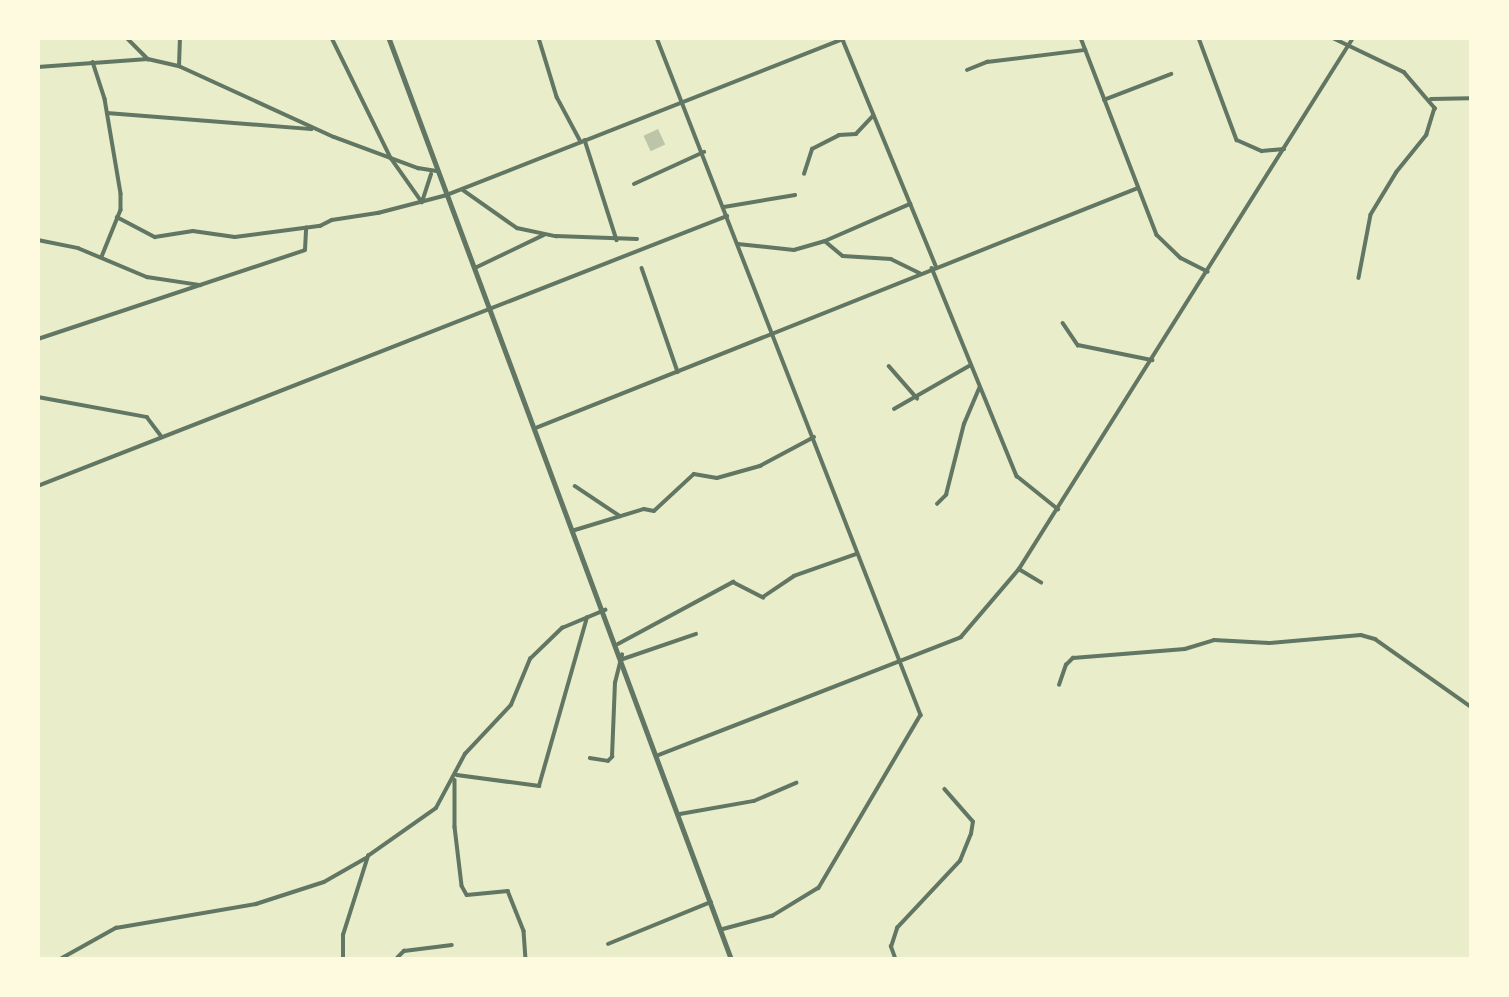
<!DOCTYPE html>
<style>
body{margin:0}
#map{position:relative;width:1509px;height:997px;overflow:hidden;background:#e9edc9;font-family:Roboto,sans-serif}
div>[style]{position:absolute}
[style*='--x']{left:calc(var(--x)*1px);top:calc(var(--y)*1px);width:calc(var(--w)*1px);rotate:calc(var(--a)*1deg)}
.building>*{inset:0;background:#bcc5a7;transform-origin:0 0}
.minor>*{height:3.5px;margin:-1.75px;padding:0 1.75px;transform-origin:1.75px;border-radius:1.75px;background:#617663}
.tertiary>*{height:4.5px;margin:-2.25px;padding:0 2.25px;transform-origin:2.25px;border-radius:2.25px;background:#617663}
span{translate:-50% -50%;white-space:nowrap;text-align:center;line-height:1.15;-webkit-text-stroke:5px #fefae0;paint-order:stroke}
.frame{position:absolute;inset:0;border:40px solid #fefae0;pointer-events:none}
</style>
<div id="map">
<div class="building">
<i style="left:658px;top:129px;width:17px;height:16px;rotate:65deg"></i>
</div>
<div class="minor">
<i style="--x:127;--y:38;--w:30;--a:45"></i>
<i style="--x:148;--y:59;--w:32;--a:13"></i>
<i style="--x:179;--y:66;--w:170;--a:24.6"></i>
<i style="--x:334;--y:137;--w:90;--a:20.3"></i>
<i style="--x:418;--y:168;--w:20;--a:9"></i>
<i style="--x:332;--y:38;--w:134;--a:63.8"></i>
<i style="--x:391;--y:158;--w:54;--a:54.8"></i>
<i style="--x:539;--y:38;--w:62;--a:73"></i>
<i style="--x:557;--y:97;--w:51;--a:61.9"></i>
<i style="--x:657;--y:38;--w:727;--a:68.7"></i>
<i style="--x:921;--y:715;--w:201;--a:120.5"></i>
<i style="--x:819;--y:888;--w:54;--a:148.7"></i>
<i style="--x:773;--y:916;--w:54;--a:164.9"></i>
<i style="--x:1081;--y:38;--w:211;--a:68.9"></i>
<i style="--x:1157;--y:235;--w:33;--a:44"></i>
<i style="--x:1181;--y:258;--w:30;--a:27"></i>
<i style="--x:1199;--y:38;--w:109;--a:69.6"></i>
<i style="--x:1237;--y:140;--w:27;--a:24"></i>
<i style="--x:1262;--y:151;--w:22;--a:-5"></i>
<i style="--x:1333;--y:38;--w:79;--a:25.6"></i>
<i style="--x:1404;--y:72;--w:48;--a:49.3"></i>
<i style="--x:1435;--y:108;--w:28;--a:107"></i>
<i style="--x:1427;--y:135;--w:48;--a:129"></i>
<i style="--x:1397;--y:172;--w:50;--a:121.2"></i>
<i style="--x:1371;--y:215;--w:64;--a:100.8"></i>
<i style="--x:843;--y:40;--w:244;--a:67.6"></i>
<i style="--x:93;--y:62;--w:39;--a:72"></i>
<i style="--x:105;--y:99;--w:96;--a:80.4"></i>
<i style="--x:121;--y:194;--w:16;--a:90"></i>
<i style="--x:121;--y:210;--w:51;--a:112"></i>
<i style="--x:179;--y:66;--w:28;--a:-88"></i>
<i style="--x:38;--y:67;--w:110;--a:-4.2"></i>
<i style="--x:967;--y:70;--w:22;--a:-22"></i>
<i style="--x:987;--y:62;--w:99;--a:-7"></i>
<i style="--x:1431;--y:99;--w:39;--a:-1"></i>
<i style="--x:1104;--y:100;--w:72;--a:-21.2"></i>
<i style="--x:107;--y:113;--w:205;--a:4.5"></i>
<i style="--x:585;--y:140;--w:105;--a:72.3"></i>
<i style="--x:804;--y:174;--w:26;--a:-72"></i>
<i style="--x:812;--y:149;--w:30;--a:-27"></i>
<i style="--x:839;--y:135;--w:17;--a:-3"></i>
<i style="--x:856;--y:134;--w:25;--a:-47"></i>
<i style="--x:634;--y:184;--w:77;--a:-24.6"></i>
<i style="--x:463;--y:190;--w:66;--a:35.1"></i>
<i style="--x:517;--y:228;--w:40;--a:12"></i>
<i style="--x:556;--y:236;--w:81;--a:2.1"></i>
<i style="--x:422;--y:202;--w:29;--a:-72"></i>
<i style="--x:724;--y:207;--w:72;--a:-9.6"></i>
<i style="--x:117;--y:217;--w:43;--a:27.8"></i>
<i style="--x:155;--y:237;--w:38;--a:-9"></i>
<i style="--x:193;--y:231;--w:42;--a:8.1"></i>
<i style="--x:235;--y:237;--w:86;--a:-7.4"></i>
<i style="--x:320;--y:226;--w:13;--a:-27"></i>
<i style="--x:332;--y:220;--w:47;--a:-8.7"></i>
<i style="--x:378;--y:213;--w:71;--a:-14.6"></i>
<i style="--x:447;--y:195;--w:429;--a:-21.5"></i>
<i style="--x:38;--y:240;--w:41;--a:11.3"></i>
<i style="--x:78;--y:248;--w:75;--a:22.8"></i>
<i style="--x:147;--y:277;--w:54;--a:8.6"></i>
<i style="--x:825;--y:241;--w:93;--a:-23.5"></i>
<i style="--x:738;--y:244;--w:56;--a:6.1"></i>
<i style="--x:794;--y:250;--w:32;--a:-16"></i>
<i style="--x:825;--y:241;--w:23;--a:40"></i>
<i style="--x:843;--y:256;--w:48;--a:3.6"></i>
<i style="--x:891;--y:259;--w:32;--a:26"></i>
<i style="--x:475;--y:268;--w:76;--a:-25.6"></i>
<i style="--x:642;--y:268;--w:110;--a:70.9"></i>
<i style="--x:932;--y:268;--w:225;--a:67.8"></i>
<i style="--x:1017;--y:476;--w:53;--a:38.8"></i>
<i style="--x:1063;--y:323;--w:27;--a:56"></i>
<i style="--x:1078;--y:345;--w:76;--a:11.5"></i>
<i style="--x:38;--y:339;--w:281;--a:-18.4"></i>
<i style="--x:305;--y:250;--w:22;--a:-87"></i>
<i style="--x:889;--y:366;--w:43;--a:48.8"></i>
<i style="--x:38;--y:397;--w:111;--a:10.4"></i>
<i style="--x:147;--y:417;--w:25;--a:53"></i>
<i style="--x:894;--y:409;--w:86;--a:-29.8"></i>
<i style="--x:536;--y:428;--w:648;--a:-21.74"></i>
<i style="--x:38;--y:486;--w:740;--a:-21.4"></i>
<i style="--x:575;--y:486;--w:54;--a:33.7"></i>
<i style="--x:937;--y:504;--w:13;--a:-45"></i>
<i style="--x:946;--y:495;--w:73;--a:-75.8"></i>
<i style="--x:964;--y:424;--w:39;--a:-67"></i>
<i style="--x:575;--y:530;--w:72;--a:-16.9"></i>
<i style="--x:644;--y:509;--w:10;--a:11"></i>
<i style="--x:654;--y:511;--w:54;--a:-42.8"></i>
<i style="--x:694;--y:474;--w:23;--a:10"></i>
<i style="--x:717;--y:478;--w:45;--a:-15.6"></i>
<i style="--x:760;--y:466;--w:61;--a:-28.2"></i>
<i style="--x:1019;--y:569;--w:26;--a:31"></i>
<i style="--x:618;--y:644;--w:131;--a:-28.3"></i>
<i style="--x:733;--y:582;--w:34;--a:27"></i>
<i style="--x:763;--y:597;--w:37;--a:-34"></i>
<i style="--x:794;--y:576;--w:66;--a:-19.5"></i>
<i style="--x:623;--y:659;--w:77;--a:-18.9"></i>
<i style="--x:1059;--y:685;--w:21;--a:-71"></i>
<i style="--x:1066;--y:665;--w:10;--a:-45"></i>
<i style="--x:1073;--y:658;--w:112;--a:-4.6"></i>
<i style="--x:1185;--y:649;--w:30;--a:-17"></i>
<i style="--x:1214;--y:640;--w:55;--a:3.1"></i>
<i style="--x:1269;--y:643;--w:92;--a:-5"></i>
<i style="--x:1361;--y:635;--w:15;--a:16"></i>
<i style="--x:1375;--y:639;--w:116;--a:35.2"></i>
<i style="--x:659;--y:755;--w:324;--a:-21.3"></i>
<i style="--x:961;--y:637;--w:89;--a:-49.5"></i>
<i style="--x:1019;--y:569;--w:627;--a:-57.83"></i>
<i style="--x:590;--y:758;--w:18;--a:9"></i>
<i style="--x:608;--y:761;--w:6;--a:-45"></i>
<i style="--x:612;--y:757;--w:74;--a:-87.7"></i>
<i style="--x:615;--y:683;--w:29;--a:-76"></i>
<i style="--x:457;--y:775;--w:83;--a:7.6"></i>
<i style="--x:539;--y:786;--w:175;--a:-74.1"></i>
<i style="--x:455;--y:780;--w:47;--a:90"></i>
<i style="--x:455;--y:827;--w:59;--a:83.2"></i>
<i style="--x:462;--y:886;--w:10;--a:61"></i>
<i style="--x:467;--y:895;--w:41;--a:-5.6"></i>
<i style="--x:508;--y:891;--w:43;--a:68.2"></i>
<i style="--x:524;--y:931;--w:27;--a:86"></i>
<i style="--x:680;--y:814;--w:75;--a:-10"></i>
<i style="--x:754;--y:801;--w:46;--a:-23.2"></i>
<i style="--x:608;--y:944;--w:111;--a:-22.2"></i>
<i style="--x:62;--y:958;--w:62;--a:-29.1"></i>
<i style="--x:116;--y:928;--w:142;--a:-9.7"></i>
<i style="--x:256;--y:904;--w:71;--a:-17.9"></i>
<i style="--x:324;--y:882;--w:48;--a:-29.7"></i>
<i style="--x:343;--y:958;--w:23;--a:-90"></i>
<i style="--x:343;--y:935;--w:83;--a:-72.4"></i>
<i style="--x:368;--y:856;--w:83;--a:-35.2"></i>
<i style="--x:436;--y:808;--w:61;--a:-61.8"></i>
<i style="--x:465;--y:754;--w:67;--a:-46.8"></i>
<i style="--x:511;--y:705;--w:50;--a:-67.6"></i>
<i style="--x:530;--y:659;--w:45;--a:-44.1"></i>
<i style="--x:562;--y:628;--w:47;--a:-22.7"></i>
<i style="--x:397;--y:958;--w:10;--a:-45"></i>
<i style="--x:404;--y:951;--w:48;--a:-7.1"></i>
<i style="--x:895;--y:958;--w:12;--a:-110"></i>
<i style="--x:891;--y:947;--w:20;--a:-72"></i>
<i style="--x:897;--y:928;--w:92;--a:-46.8"></i>
<i style="--x:960;--y:861;--w:29;--a:-68"></i>
<i style="--x:971;--y:834;--w:12;--a:-81"></i>
<i style="--x:973;--y:822;--w:43;--a:-131.2"></i>
</div>
<div class="tertiary">
<i style="--x:389;--y:38;--w:982;--a:69.61"></i>
</div>
<div class="frame"></div>
</div>
